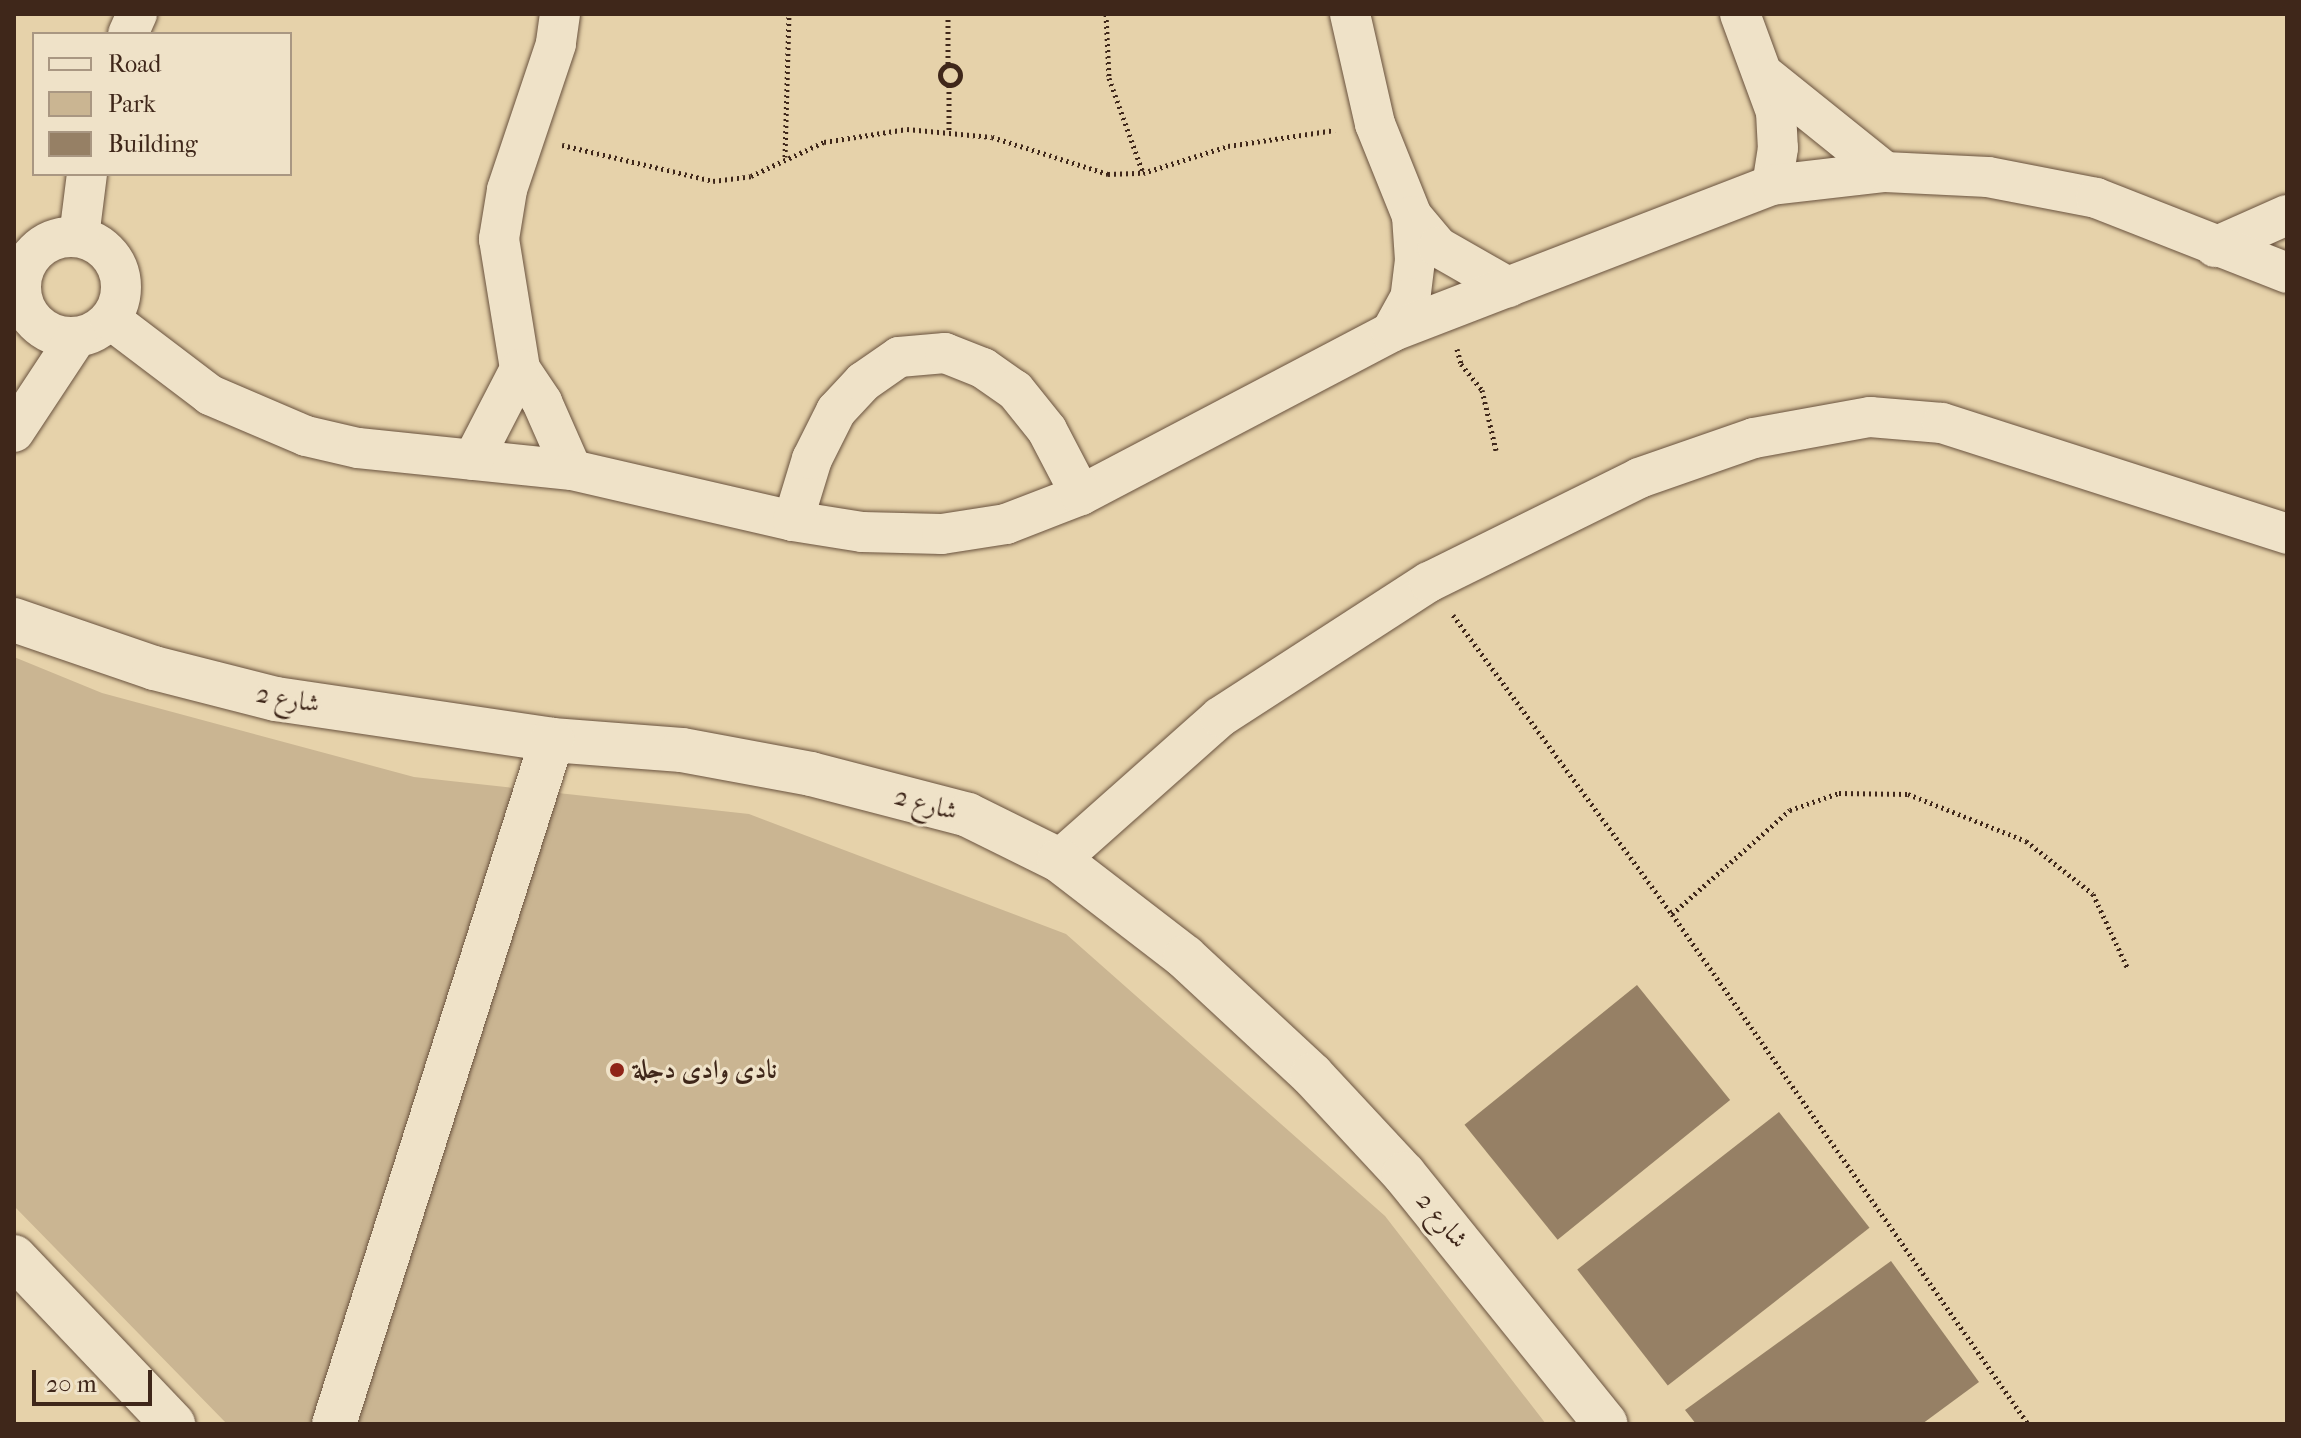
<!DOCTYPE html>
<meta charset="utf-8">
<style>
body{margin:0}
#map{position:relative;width:2301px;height:1438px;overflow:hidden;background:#e6d2aa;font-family:"IM FELL French Canon",Amiri,serif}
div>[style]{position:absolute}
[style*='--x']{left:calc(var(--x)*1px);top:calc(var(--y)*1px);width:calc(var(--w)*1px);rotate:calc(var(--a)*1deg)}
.green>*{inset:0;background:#cab592}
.building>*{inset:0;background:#968065;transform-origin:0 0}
.path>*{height:5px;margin-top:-2.5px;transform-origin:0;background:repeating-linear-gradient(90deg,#3f271a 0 2px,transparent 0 6px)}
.path>.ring{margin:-2.5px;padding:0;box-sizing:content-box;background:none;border:5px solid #3f271a;border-radius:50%}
.roads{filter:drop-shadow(0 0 2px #69523e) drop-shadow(0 0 2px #69523e)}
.minor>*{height:40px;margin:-20px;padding:0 20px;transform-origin:20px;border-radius:20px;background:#efe2c8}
.minor>.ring{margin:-20px;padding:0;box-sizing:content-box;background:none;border:40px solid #efe2c8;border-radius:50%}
.tertiary>*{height:44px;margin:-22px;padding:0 22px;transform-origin:22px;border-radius:22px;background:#efe2c8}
.dots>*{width:22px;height:22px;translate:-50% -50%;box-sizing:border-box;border:4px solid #efe2c8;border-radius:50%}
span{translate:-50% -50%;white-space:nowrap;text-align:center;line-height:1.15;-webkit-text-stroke:6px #efe2c8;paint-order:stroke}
.street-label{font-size:26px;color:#3f271a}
.poi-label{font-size:26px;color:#3f271a;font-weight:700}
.left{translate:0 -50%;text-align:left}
.frame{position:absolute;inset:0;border:16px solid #3f271a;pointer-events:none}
.legend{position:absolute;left:32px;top:32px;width:260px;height:144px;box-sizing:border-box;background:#efe2c8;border:2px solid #a99782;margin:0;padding:10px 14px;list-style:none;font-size:24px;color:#3f271a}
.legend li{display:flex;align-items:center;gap:16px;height:40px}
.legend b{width:40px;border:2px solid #a99782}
.scale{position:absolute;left:32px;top:1370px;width:120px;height:36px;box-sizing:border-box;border:4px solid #3f271a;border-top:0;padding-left:10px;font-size:24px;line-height:28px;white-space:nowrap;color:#3f271a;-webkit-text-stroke:6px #efe2c8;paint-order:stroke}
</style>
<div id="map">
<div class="green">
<i style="clip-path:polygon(14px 657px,102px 693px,414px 777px,749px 814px,1066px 934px,1385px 1216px,1546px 1424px,227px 1424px,14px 1206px)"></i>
</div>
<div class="building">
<i style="left:1637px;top:985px;width:148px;height:222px;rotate:51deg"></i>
<i style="left:1779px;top:1112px;width:147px;height:256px;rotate:52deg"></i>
<i style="clip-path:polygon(1891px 1261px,1979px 1382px,1922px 1424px,1696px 1424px,1685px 1410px)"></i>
</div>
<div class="path">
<i style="--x:948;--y:14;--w:51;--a:90"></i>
<i style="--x:1106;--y:14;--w:64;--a:87.3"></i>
<i style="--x:1109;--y:78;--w:101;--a:70.3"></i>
<i class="ring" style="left:940px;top:65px;width:15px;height:15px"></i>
<i style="--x:949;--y:86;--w:46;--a:90"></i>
<i style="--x:562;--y:145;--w:155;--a:13.4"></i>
<i style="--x:713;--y:181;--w:38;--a:-7"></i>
<i style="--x:751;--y:176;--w:81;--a:-25"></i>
<i style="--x:824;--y:142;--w:84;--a:-8.9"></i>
<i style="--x:907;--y:129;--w:85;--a:5.4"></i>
<i style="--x:992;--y:137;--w:122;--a:17.7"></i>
<i style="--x:1108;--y:174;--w:35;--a:-2"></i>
<i style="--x:1143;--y:173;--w:89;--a:-17.6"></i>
<i style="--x:1228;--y:146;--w:108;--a:-8.5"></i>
<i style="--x:785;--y:157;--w:143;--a:-88.4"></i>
<i style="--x:1457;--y:349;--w:16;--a:75"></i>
<i style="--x:1461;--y:364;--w:33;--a:51"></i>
<i style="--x:1482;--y:390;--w:62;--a:76.9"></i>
<i style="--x:1453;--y:615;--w:371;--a:53.8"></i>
<i style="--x:1672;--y:914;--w:622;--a:55.08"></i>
<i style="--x:1672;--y:914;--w:157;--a:-41.4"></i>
<i style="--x:1790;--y:810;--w:52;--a:-19.1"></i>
<i style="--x:1839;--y:793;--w:69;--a:0.8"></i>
<i style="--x:1908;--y:794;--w:127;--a:21.7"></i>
<i style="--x:2026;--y:841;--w:85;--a:38.3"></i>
<i style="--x:2093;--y:894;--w:81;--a:65"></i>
</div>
<div class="roads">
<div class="minor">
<i style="--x:560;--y:14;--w:30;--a:98"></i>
<i style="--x:556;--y:44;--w:154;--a:108.6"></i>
<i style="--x:507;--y:190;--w:50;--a:99.3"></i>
<i style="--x:499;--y:239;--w:132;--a:80.8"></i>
<i style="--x:520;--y:369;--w:40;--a:56"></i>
<i style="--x:542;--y:402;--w:74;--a:66.2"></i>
<i style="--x:1350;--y:14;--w:113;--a:77.2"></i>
<i style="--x:1375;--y:124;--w:99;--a:68.1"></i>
<i style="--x:1412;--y:216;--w:44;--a:86.1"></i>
<i style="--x:1415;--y:260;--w:38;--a:97"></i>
<i style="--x:1410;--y:298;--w:39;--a:119"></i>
<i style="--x:1740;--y:14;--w:104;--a:69.8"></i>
<i style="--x:1776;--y:112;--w:36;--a:87"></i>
<i style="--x:1778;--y:148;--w:37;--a:99"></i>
<i style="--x:128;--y:34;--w:22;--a:-66"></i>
<i style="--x:1767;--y:77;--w:151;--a:38.8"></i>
<i style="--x:1412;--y:216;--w:40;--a:50"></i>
<i style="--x:1438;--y:247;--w:81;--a:29.7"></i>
<i class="ring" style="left:21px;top:237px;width:60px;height:60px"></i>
<i style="--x:79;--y:237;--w:64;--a:-82.8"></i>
<i style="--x:2215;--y:247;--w:79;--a:-24"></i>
<i style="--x:110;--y:319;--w:126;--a:37.2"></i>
<i style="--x:210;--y:395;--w:104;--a:23.1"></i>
<i style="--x:306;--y:436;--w:53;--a:13"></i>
<i style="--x:358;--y:448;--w:215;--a:5.9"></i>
<i style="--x:572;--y:470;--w:227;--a:13"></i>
<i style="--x:793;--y:521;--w:70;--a:9.1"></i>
<i style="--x:862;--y:532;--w:80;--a:1.4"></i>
<i style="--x:942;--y:534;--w:65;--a:-8.9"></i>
<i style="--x:1006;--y:524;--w:80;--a:-21.1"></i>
<i style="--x:1081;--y:495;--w:350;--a:-27.7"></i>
<i style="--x:1391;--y:332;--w:408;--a:-21.1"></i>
<i style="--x:1772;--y:185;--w:114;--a:-6.6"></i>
<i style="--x:1885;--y:172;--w:103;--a:2.8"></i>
<i style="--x:1988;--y:177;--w:110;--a:11"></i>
<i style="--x:2096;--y:198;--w:205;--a:21.4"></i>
<i style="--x:14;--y:432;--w:113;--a:-56.6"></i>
<i style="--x:473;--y:460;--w:102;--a:-62.7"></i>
<i style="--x:793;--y:521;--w:65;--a:-73"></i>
<i style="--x:812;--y:459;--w:54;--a:-63.4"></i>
<i style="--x:836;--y:411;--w:40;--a:-47"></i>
<i style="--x:863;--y:382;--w:44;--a:-34.8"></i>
<i style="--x:899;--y:357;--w:46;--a:-5"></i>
<i style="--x:945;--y:353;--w:41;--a:21.5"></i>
<i style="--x:983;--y:368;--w:39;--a:35"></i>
<i style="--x:1015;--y:390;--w:51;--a:51.3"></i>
<i style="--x:1047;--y:430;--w:73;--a:62.4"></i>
<i style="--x:1059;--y:860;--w:215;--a:-41.6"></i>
<i style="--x:1220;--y:717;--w:249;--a:-32.9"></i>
<i style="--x:1429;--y:582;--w:234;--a:-26.3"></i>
<i style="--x:1639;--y:478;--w:122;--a:-19.2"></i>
<i style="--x:1754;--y:438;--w:118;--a:-10.3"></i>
<i style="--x:1870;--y:417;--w:72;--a:4.8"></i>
<i style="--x:1942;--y:423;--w:362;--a:17.8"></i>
</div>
<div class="tertiary">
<i style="--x:14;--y:620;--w:148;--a:18.9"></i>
<i style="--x:154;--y:668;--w:126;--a:14.3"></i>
<i style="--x:276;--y:699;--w:279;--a:8.4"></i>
<i style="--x:552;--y:740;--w:130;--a:4.4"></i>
<i style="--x:682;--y:750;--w:131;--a:10.5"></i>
<i style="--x:811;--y:774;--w:162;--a:14.6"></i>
<i style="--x:968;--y:815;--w:102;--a:26.3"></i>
<i style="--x:1059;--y:860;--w:159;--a:37.6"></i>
<i style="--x:1185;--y:957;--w:173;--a:42.9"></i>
<i style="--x:1312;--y:1075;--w:135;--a:47.1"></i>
<i style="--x:1404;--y:1174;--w:321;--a:51.1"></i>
<i style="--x:14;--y:1257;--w:231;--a:46.4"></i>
<i style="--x:334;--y:1424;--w:718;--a:-72.32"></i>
</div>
</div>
<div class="dots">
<i style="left:617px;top:1070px;background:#8f2418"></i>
</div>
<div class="street-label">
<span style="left:288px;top:699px;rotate:10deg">شارع 2</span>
<span style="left:926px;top:804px;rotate:15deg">شارع 2</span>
<span style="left:1442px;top:1220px;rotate:50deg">شارع 2</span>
</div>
<div class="poi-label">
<span class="left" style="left:633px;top:1070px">نادى وادى دجلة</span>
</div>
<div class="frame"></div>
<ul class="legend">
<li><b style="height:10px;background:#efe2c8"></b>Road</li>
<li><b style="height:22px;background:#cab592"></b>Park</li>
<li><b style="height:22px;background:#968065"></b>Building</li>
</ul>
<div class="scale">20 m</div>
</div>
